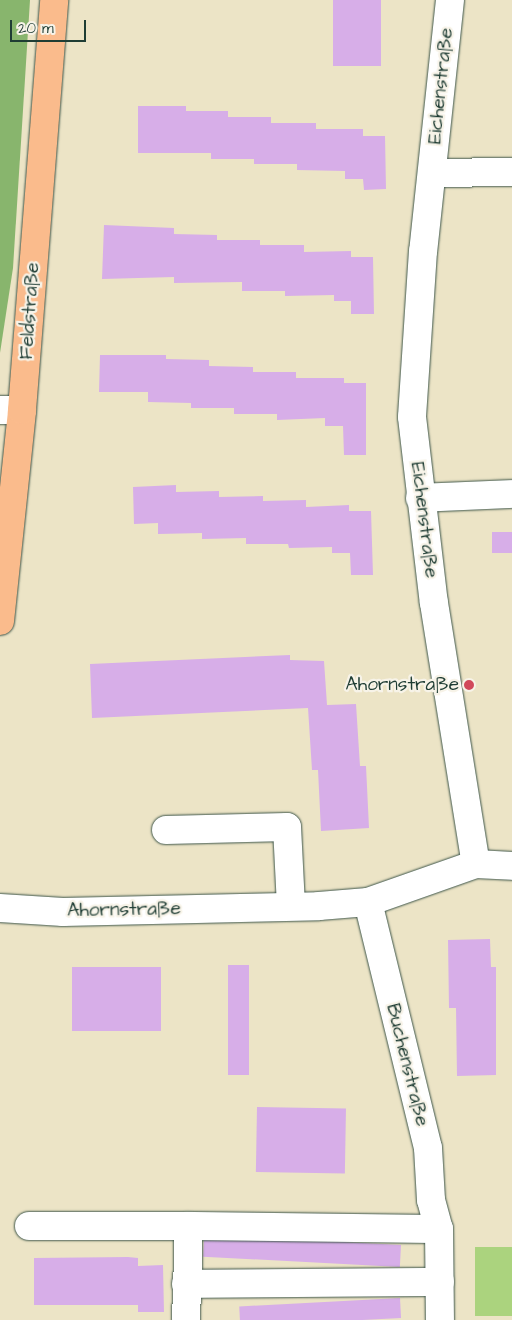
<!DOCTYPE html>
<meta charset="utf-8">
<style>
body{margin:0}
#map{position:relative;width:512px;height:1320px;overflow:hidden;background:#ece4c6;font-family:"Architects Daughter",sans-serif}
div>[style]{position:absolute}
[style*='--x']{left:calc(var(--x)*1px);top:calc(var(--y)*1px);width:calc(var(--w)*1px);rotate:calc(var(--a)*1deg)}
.green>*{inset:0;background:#abd37e;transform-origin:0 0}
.forest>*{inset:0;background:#88b56d}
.building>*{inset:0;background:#d7aee8;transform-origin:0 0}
.roads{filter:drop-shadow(0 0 1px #3e564a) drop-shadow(0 0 1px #3e564a)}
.minor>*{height:28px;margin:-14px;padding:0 14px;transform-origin:14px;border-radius:14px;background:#fff}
.major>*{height:28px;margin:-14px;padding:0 14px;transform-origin:14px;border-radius:14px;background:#fabb8c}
.dots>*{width:14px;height:14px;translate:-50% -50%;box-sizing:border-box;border:2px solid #f7f3e8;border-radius:50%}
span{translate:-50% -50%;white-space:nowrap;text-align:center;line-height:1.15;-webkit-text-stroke:4.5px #f7f3e8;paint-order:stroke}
.street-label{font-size:19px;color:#1f3d34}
.poi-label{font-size:19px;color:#1f3d34}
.right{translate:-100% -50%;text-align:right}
.scale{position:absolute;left:10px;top:20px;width:76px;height:22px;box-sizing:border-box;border:2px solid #1f3d34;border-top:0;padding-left:6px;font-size:15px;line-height:18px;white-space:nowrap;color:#1f3d34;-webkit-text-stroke:4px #f7f3e8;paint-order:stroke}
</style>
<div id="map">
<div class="green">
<i style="left:475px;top:1247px;width:37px;height:69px"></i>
</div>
<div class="forest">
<i style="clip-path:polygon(0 0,30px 0,13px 268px,0 353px)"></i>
</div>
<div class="building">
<i style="left:333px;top:0;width:48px;height:66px"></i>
<i style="clip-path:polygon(138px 106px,186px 106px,186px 111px,228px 111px,228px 117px,271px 117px,271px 123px,316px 123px,316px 129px,363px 129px,363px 136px,385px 136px,386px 189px,364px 190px,363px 179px,345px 179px,345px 171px,297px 170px,297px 164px,254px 164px,254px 159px,211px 159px,211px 153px,138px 153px)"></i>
<i style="clip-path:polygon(104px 225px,174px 228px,174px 234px,217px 235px,217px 240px,260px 240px,260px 245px,304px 245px,304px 252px,351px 251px,351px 257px,373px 257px,374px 314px,351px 314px,351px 301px,334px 301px,334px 295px,285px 296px,285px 291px,242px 291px,242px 282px,174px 283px,174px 277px,102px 279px)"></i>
<i style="clip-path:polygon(100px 355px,166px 355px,166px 359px,209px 360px,209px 366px,253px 367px,253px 372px,296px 372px,296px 378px,344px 378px,344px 383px,366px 383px,366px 455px,344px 455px,343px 426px,325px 426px,325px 418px,277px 420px,277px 414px,234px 414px,234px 408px,191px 408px,191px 403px,148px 402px,148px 392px,99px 392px)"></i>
<i style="clip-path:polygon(176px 485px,176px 492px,219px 491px,219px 497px,263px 496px,263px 501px,306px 500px,306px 507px,349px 505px,349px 511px,371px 511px,373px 575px,351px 575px,350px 553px,332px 553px,332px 547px,289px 548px,288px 544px,246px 544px,246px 538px,202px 539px,202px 533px,158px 534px,158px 523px,134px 524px,133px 487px)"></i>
<i style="left:492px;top:532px;width:20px;height:21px"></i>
<i style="clip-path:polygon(290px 655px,290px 660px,324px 661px,327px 705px,356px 704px,360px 766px,366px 766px,369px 828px,321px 831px,318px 770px,312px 770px,308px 708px,92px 718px,90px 664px)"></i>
<i style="clip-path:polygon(490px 939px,491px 967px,496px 967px,496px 1075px,457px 1076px,456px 1008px,449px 1008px,448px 940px)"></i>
<i style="left:228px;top:965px;width:21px;height:110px"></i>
<i style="left:72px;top:967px;width:89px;height:64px"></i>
<i style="left:257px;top:1107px;width:89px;height:65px;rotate:1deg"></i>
<i style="left:401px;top:1245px;width:22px;height:197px;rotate:93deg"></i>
<i style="clip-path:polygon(128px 1257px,138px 1258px,138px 1266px,163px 1265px,164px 1312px,138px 1312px,138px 1305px,34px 1305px,34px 1258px)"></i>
<i style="left:400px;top:1298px;width:20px;height:161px;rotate:87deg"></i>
</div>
<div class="roads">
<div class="minor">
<i style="--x:450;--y:0;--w:252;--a:96.1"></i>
<i style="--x:423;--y:251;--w:166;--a:93.8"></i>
<i style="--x:412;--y:417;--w:187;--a:83.3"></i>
<i style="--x:434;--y:603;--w:264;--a:80.9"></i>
<i style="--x:432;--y:173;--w:80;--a:-0.7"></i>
<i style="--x:0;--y:410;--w:22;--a:0"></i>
<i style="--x:420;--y:498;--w:92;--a:-2.5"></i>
<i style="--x:166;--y:830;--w:121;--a:-1.4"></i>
<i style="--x:287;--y:827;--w:79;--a:87.1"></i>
<i style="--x:368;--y:902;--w:253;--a:76.3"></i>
<i style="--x:428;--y:1148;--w:52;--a:86.7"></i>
<i style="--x:431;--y:1200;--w:30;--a:75"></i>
<i style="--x:439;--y:1229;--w:91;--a:89.4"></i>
<i style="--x:0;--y:908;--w:63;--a:3.6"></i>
<i style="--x:63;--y:912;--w:256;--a:-1.3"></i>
<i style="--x:319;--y:906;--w:49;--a:-4.7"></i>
<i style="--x:368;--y:902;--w:114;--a:-19.4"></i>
<i style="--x:476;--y:864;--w:36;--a:3"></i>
<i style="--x:29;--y:1226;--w:160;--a:0"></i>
<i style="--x:186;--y:1284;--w:254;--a:-0.5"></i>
<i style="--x:186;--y:1320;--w:94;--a:-88.2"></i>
<i style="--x:189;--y:1226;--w:250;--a:0.7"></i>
</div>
<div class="major">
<i style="--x:0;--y:621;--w:212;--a:-84"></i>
<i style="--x:22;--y:410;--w:411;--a:-85.5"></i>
</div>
</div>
<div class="dots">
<i style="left:469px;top:685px;background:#d1495b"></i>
</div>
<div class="street-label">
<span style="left:441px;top:86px;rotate:-84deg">Eichenstraße</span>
<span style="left:30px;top:311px;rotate:-86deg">Feldstraße</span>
<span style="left:424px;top:520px;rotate:83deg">Eichenstraße</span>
<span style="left:124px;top:910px;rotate:-1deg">Ahornstraße</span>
<span style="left:407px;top:1065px;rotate:76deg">Buchenstraße</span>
</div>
<div class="poi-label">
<span class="right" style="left:459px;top:685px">Ahornstraße</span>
</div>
<div class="scale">20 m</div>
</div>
